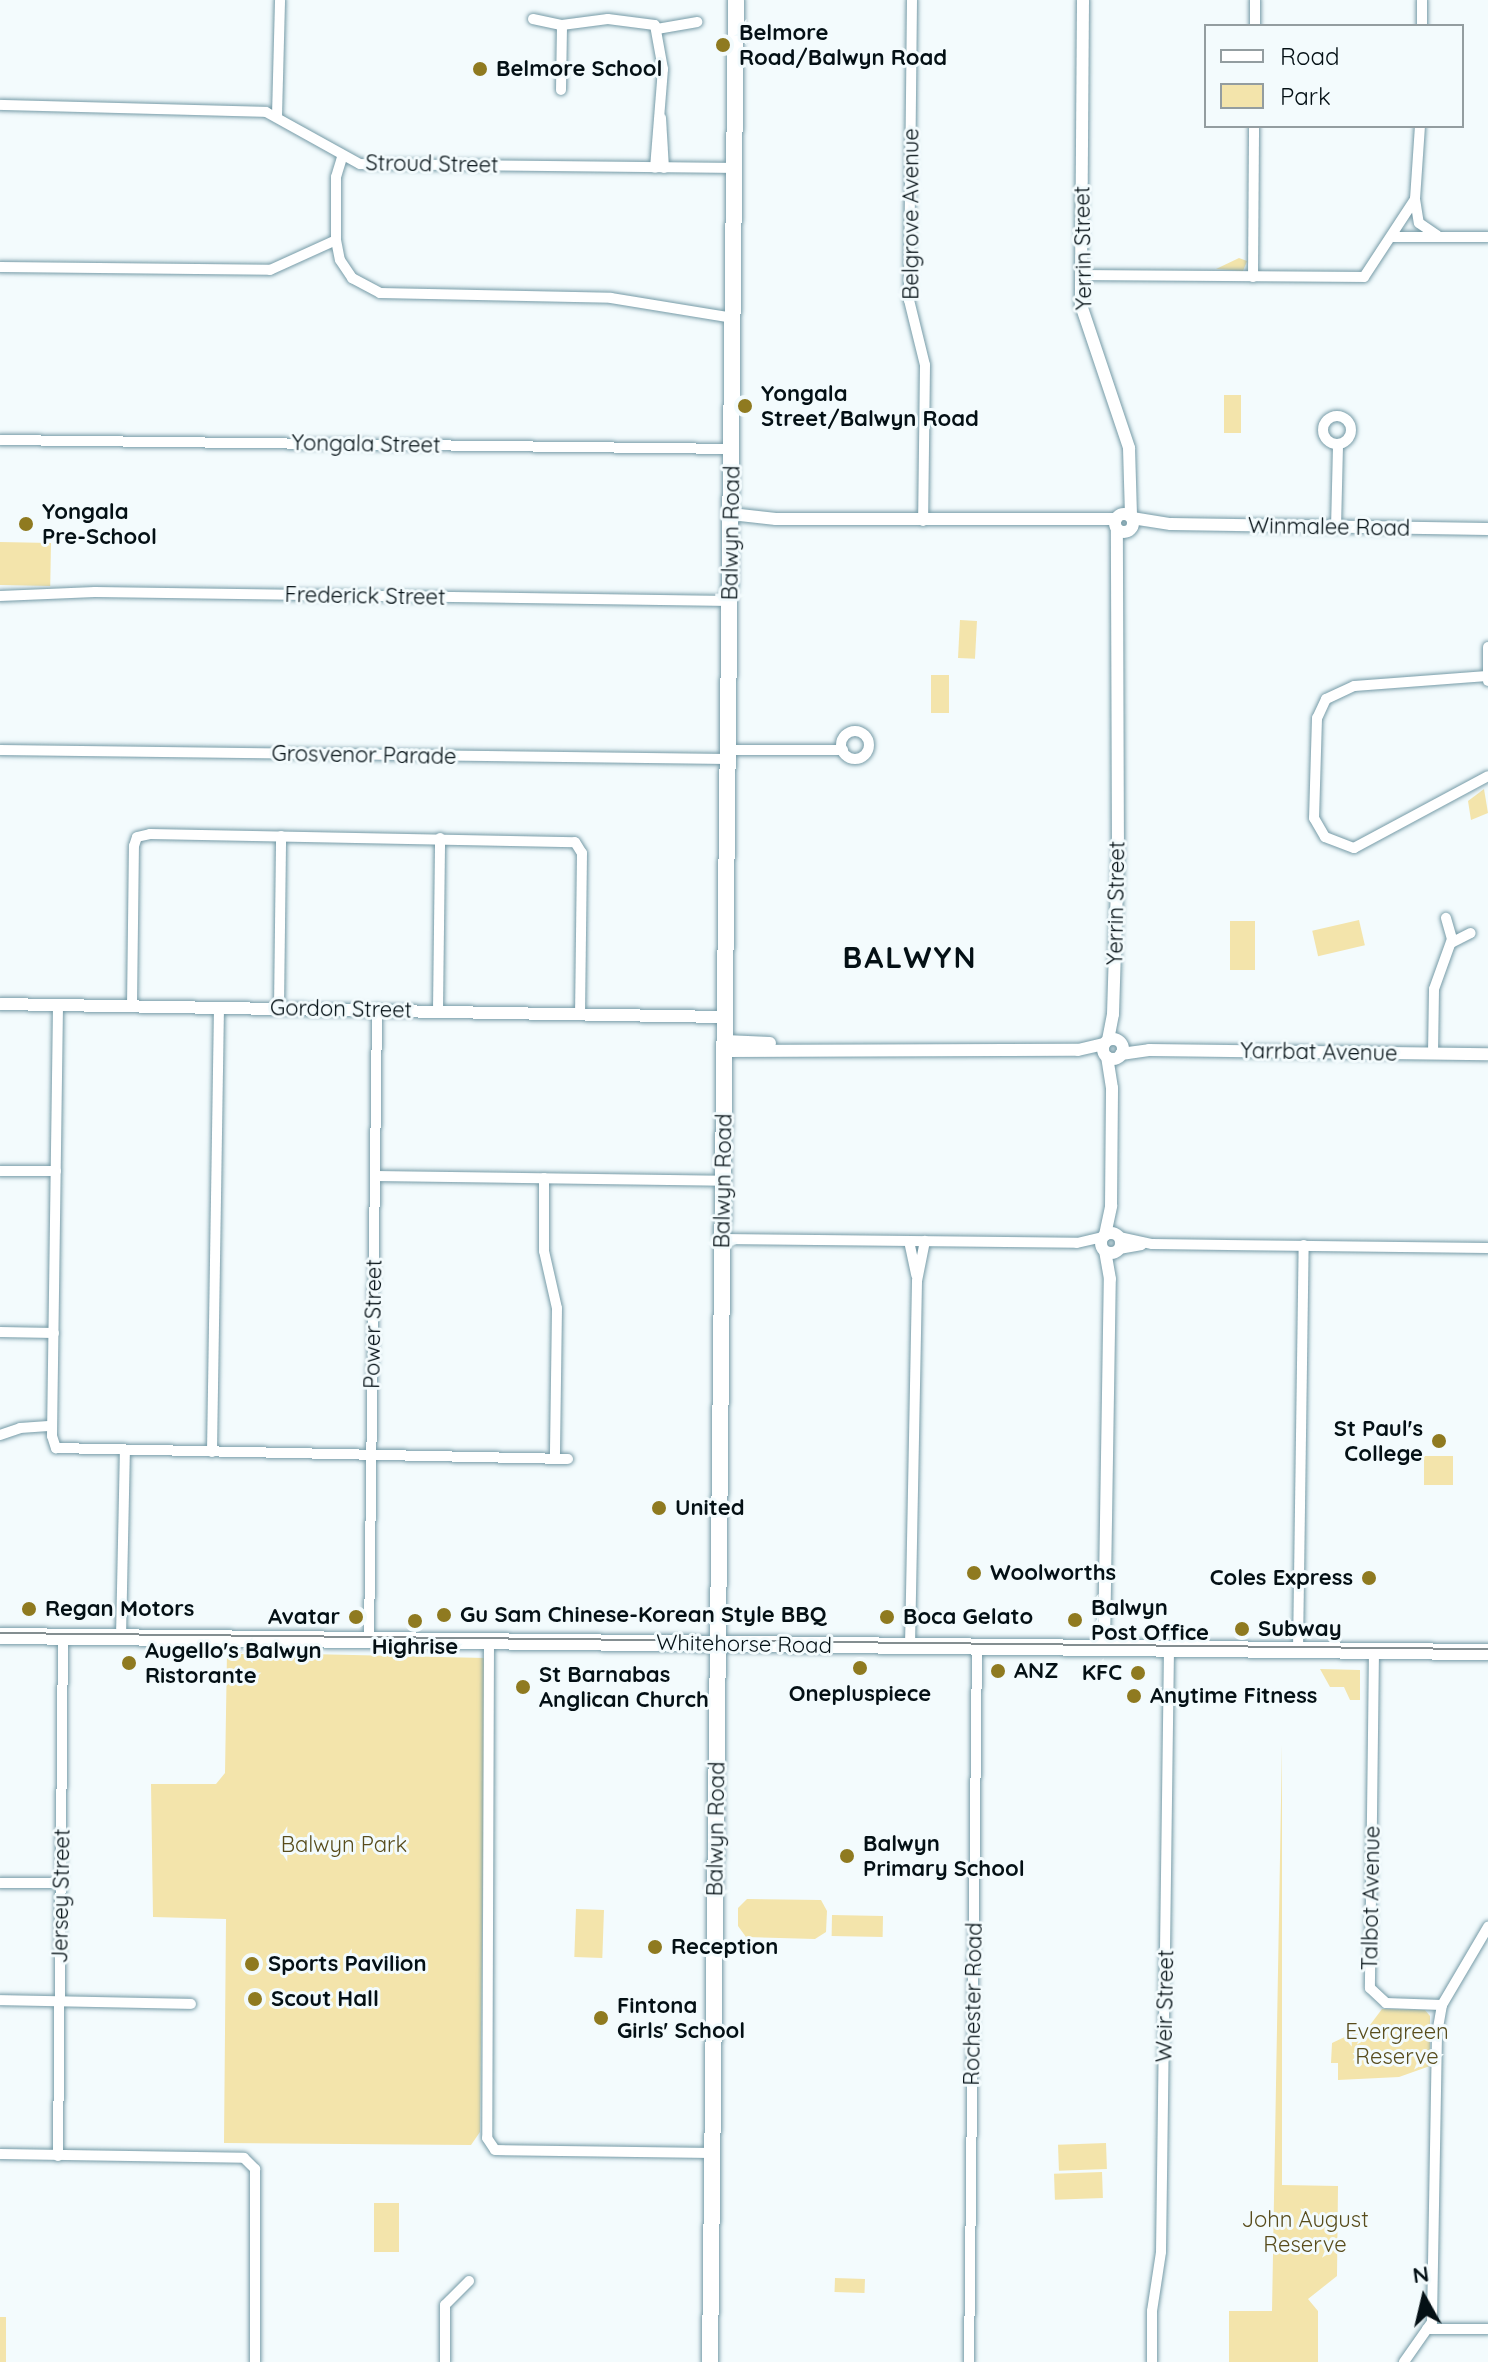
<!DOCTYPE html>
<style>
body{margin:0}
#map{position:relative;width:1488px;height:2362px;overflow:hidden;background:#f3fbfd;font-family:Quicksand,sans-serif}
div>[style]{position:absolute}
[style*='--x']{left:calc(var(--x)*1px);top:calc(var(--y)*1px);width:calc(var(--w)*1px);rotate:calc(var(--a)*1deg)}
.green>*{inset:0;background:#f3e4ab;transform-origin:0 0}
.roads{filter:drop-shadow(0 0 2px #769ba7) drop-shadow(0 0 2px #769ba7)}
.minor>*{height:10px;margin:-5px;padding:0 5px;transform-origin:5px;border-radius:5px;background:#fff}
.minor>.ring{margin:-5px;padding:0;box-sizing:content-box;background:none;border:10px solid #fff;border-radius:50%}
.tertiary>*{height:12px;margin:-6px;padding:0 6px;transform-origin:6px;border-radius:6px;background:#fff}
.tertiary>.ring{margin:-6px;padding:0;box-sizing:content-box;background:none;border:12px solid #fff;border-radius:50%}
.primary>*{height:16px;margin:-8px;padding:0 8px;transform-origin:8px;border-radius:8px;background:#fff}
.tram>*{height:2px;margin:-1px;padding:0 1px;transform-origin:1px;border-radius:1px;background:#848e91}
.dots>*{width:22px;height:22px;translate:-50% -50%;box-sizing:border-box;border:4px solid #f3fbfd;border-radius:50%}
span{translate:-50% -50%;white-space:nowrap;text-align:center;line-height:1.15;-webkit-text-stroke:6px #f3fbfd;paint-order:stroke}
.poi-label{font-size:22px;color:#041015;font-weight:700}
.left{translate:0 -50%;text-align:left}
.right{translate:-100% -50%;text-align:right}
.street-label{font-size:22px;color:#041015}
.park-label{font-size:22px;color:#584c1c}
.district-label{font-size:30px;color:#041015;font-weight:700;letter-spacing:2px}
.legend{position:absolute;left:1204px;top:24px;width:260px;height:104px;box-sizing:border-box;background:#f3fbfd;border:2px solid #939da0;margin:0;padding:10px 14px;list-style:none;font-size:24px;color:#041015}
.legend li{display:flex;align-items:center;gap:16px;height:40px}
.legend b{width:40px;border:2px solid #939da0}
.north{position:absolute;left:1384px;top:2258px;width:80px;height:80px;-webkit-text-stroke:6px #f3fbfd;paint-order:stroke;rotate:352deg;font-size:22px;font-weight:700;line-height:32px;text-align:center;color:#041015}
.north::after{content:'';display:block;margin:auto;width:28px;height:36px;background:#041015;clip-path:polygon(50% 0,100% 100%,50% 72%,0 100%)}
</style>
<div id="map">
<div class="green">
<i style="clip-path:polygon(1239px 258px,1247px 261px,1243px 271px,1216px 269px)"></i>
<i style="left:1224px;top:395px;width:17px;height:38px"></i>
<i style="left:0;top:542px;width:51px;height:43px;rotate:1deg"></i>
<i style="left:960px;top:620px;width:17px;height:38px;rotate:3deg"></i>
<i style="left:931px;top:675px;width:18px;height:38px"></i>
<i style="clip-path:polygon(1484px 789px,1488px 813px,1471px 820px,1468px 801px)"></i>
<i style="left:1359px;top:920px;width:26px;height:48px;rotate:77deg"></i>
<i style="left:1230px;top:921px;width:25px;height:49px"></i>
<i style="left:1424px;top:1456px;width:29px;height:29px"></i>
<i style="clip-path:polygon(227px 1652px,485px 1658px,480px 2132px,471px 2145px,224px 2143px,226px 1919px,153px 1917px,151px 1784px,216px 1784px,225px 1773px)"></i>
<i style="clip-path:polygon(1320px 1669px,1360px 1670px,1360px 1700px,1350px 1700px,1344px 1687px,1330px 1687px)"></i>
<i style="clip-path:polygon(1282px 1744px,1282px 2185px,1338px 2186px,1337px 2276px,1308px 2299px,1318px 2311px,1318px 2362px,1229px 2362px,1229px 2311px,1272px 2311px)"></i>
<i style="clip-path:polygon(747px 1899px,821px 1900px,827px 1911px,826px 1932px,815px 1939px,746px 1937px,738px 1926px,738px 1908px)"></i>
<i style="left:576px;top:1909px;width:28px;height:48px;rotate:2deg"></i>
<i style="left:832px;top:1915px;width:51px;height:21px;rotate:1deg"></i>
<i style="clip-path:polygon(1382px 2009px,1425px 2010px,1430px 2016px,1430px 2066px,1399px 2077px,1338px 2080px,1338px 2063px,1331px 2063px,1332px 2043px,1370px 2025px)"></i>
<i style="left:1106px;top:2143px;width:26px;height:48px;rotate:88deg"></i>
<i style="left:1102px;top:2172px;width:26px;height:48px;rotate:88deg"></i>
<i style="left:374px;top:2203px;width:25px;height:49px"></i>
<i style="left:835px;top:2278px;width:30px;height:14px;rotate:2deg"></i>
<i style="left:0;top:2317px;width:6px;height:45px"></i>
</div>
<div class="roads">
<div class="minor">
<i style="--x:912;--y:0;--w:300;--a:90.6"></i>
<i style="--x:909;--y:300;--w:67;--a:76.2"></i>
<i style="--x:925;--y:365;--w:156;--a:90.7"></i>
<i style="--x:533;--y:19;--w:30;--a:12"></i>
<i style="--x:1255;--y:26;--w:26;--a:-90"></i>
<i style="--x:1422;--y:26;--w:26;--a:-90"></i>
<i style="--x:657;--y:29;--w:41;--a:-9.9"></i>
<i style="--x:561;--y:90;--w:65;--a:-89.1"></i>
<i style="--x:562;--y:25;--w:46;--a:-7.4"></i>
<i style="--x:608;--y:19;--w:47;--a:7.3"></i>
<i style="--x:655;--y:25;--w:45;--a:79.7"></i>
<i style="--x:663;--y:69;--w:99;--a:94.6"></i>
<i style="--x:0;--y:105;--w:266;--a:1.5"></i>
<i style="--x:266;--y:112;--w:107;--a:29"></i>
<i style="--x:360;--y:164;--w:375;--a:0.6"></i>
<i style="--x:277;--y:116;--w:116;--a:-88.5"></i>
<i style="--x:661;--y:118;--w:50;--a:86.6"></i>
<i style="--x:1415;--y:199;--w:24;--a:81"></i>
<i style="--x:1419;--y:223;--w:22;--a:34"></i>
<i style="--x:1393;--y:237;--w:95;--a:0"></i>
<i style="--x:336;--y:240;--w:20;--a:79"></i>
<i style="--x:340;--y:260;--w:22;--a:56"></i>
<i style="--x:352;--y:278;--w:32;--a:28"></i>
<i style="--x:380;--y:293;--w:231;--a:1.2"></i>
<i style="--x:611;--y:298;--w:124;--a:9.3"></i>
<i style="--x:0;--y:267;--w:270;--a:0.6"></i>
<i style="--x:270;--y:270;--w:72;--a:-24.4"></i>
<i style="--x:336;--y:240;--w:63;--a:-90"></i>
<i style="--x:336;--y:177;--w:21;--a:-73"></i>
<i style="--x:1081;--y:275;--w:283;--a:0.4"></i>
<i style="--x:1364;--y:277;--w:93;--a:-56.8"></i>
<i style="--x:1415;--y:199;--w:73;--a:-86.1"></i>
<i style="--x:1253;--y:277;--w:151;--a:-89.6"></i>
<i class="ring" style="left:1323px;top:416px;width:18px;height:18px"></i>
<i style="--x:0;--y:440;--w:732;--a:0.7"></i>
<i style="--x:1336;--y:528;--w:84;--a:-88.6"></i>
<i style="--x:0;--y:596;--w:95;--a:-2.4"></i>
<i style="--x:95;--y:592;--w:635;--a:0.81"></i>
<i style="--x:1487;--y:676;--w:133;--a:175.7"></i>
<i style="--x:1354;--y:686;--w:31;--a:155"></i>
<i style="--x:1326;--y:699;--w:21;--a:115"></i>
<i style="--x:1317;--y:718;--w:100;--a:91.7"></i>
<i style="--x:1314;--y:818;--w:22;--a:60"></i>
<i style="--x:1325;--y:837;--w:31;--a:21"></i>
<i style="--x:1354;--y:848;--w:152;--a:-28.2"></i>
<i style="--x:1488;--y:681;--w:34;--a:-90"></i>
<i class="ring" style="left:841px;top:731px;width:18px;height:18px"></i>
<i style="--x:0;--y:750;--w:728;--a:0.71"></i>
<i style="--x:728;--y:750;--w:115;--a:0"></i>
<i style="--x:1451;--y:943;--w:22;--a:-27"></i>
<i style="--x:58;--y:1006;--w:430;--a:90.8"></i>
<i style="--x:52;--y:1436;--w:13;--a:72"></i>
<i style="--x:56;--y:1448;--w:512;--a:1.23"></i>
<i style="--x:132;--y:1006;--w:160;--a:-89.3"></i>
<i style="--x:134;--y:846;--w:9;--a:-72"></i>
<i style="--x:137;--y:837;--w:13;--a:-13"></i>
<i style="--x:150;--y:834;--w:425;--a:1.1"></i>
<i style="--x:575;--y:842;--w:13;--a:58"></i>
<i style="--x:582;--y:853;--w:159;--a:90.7"></i>
<i style="--x:279;--y:1008;--w:172;--a:-89.3"></i>
<i style="--x:438;--y:1010;--w:172;--a:-89.3"></i>
<i style="--x:1433;--y:1054;--w:65;--a:-89.1"></i>
<i style="--x:1434;--y:989;--w:53;--a:-70.2"></i>
<i style="--x:1452;--y:939;--w:22;--a:-106"></i>
<i style="--x:0;--y:1171;--w:56;--a:0"></i>
<i style="--x:375;--y:1176;--w:348;--a:0.8"></i>
<i style="--x:544;--y:1178;--w:73;--a:90"></i>
<i style="--x:544;--y:1251;--w:58;--a:77.2"></i>
<i style="--x:557;--y:1308;--w:150;--a:90.8"></i>
<i style="--x:1119;--y:1237;--w:34;--a:12"></i>
<i style="--x:1152;--y:1244;--w:336;--a:0.7"></i>
<i style="--x:722;--y:1239;--w:355;--a:0.6"></i>
<i style="--x:1077;--y:1243;--w:27;--a:-13"></i>
<i style="--x:909;--y:1241;--w:35;--a:78"></i>
<i style="--x:1119;--y:1249;--w:23;--a:-10"></i>
<i style="--x:0;--y:1332;--w:54;--a:1.1"></i>
<i style="--x:0;--y:1435;--w:21;--a:-19"></i>
<i style="--x:20;--y:1428;--w:32;--a:-4"></i>
<i style="--x:212;--y:1452;--w:445;--a:-89.1"></i>
<i style="--x:121;--y:1637;--w:186;--a:-88.8"></i>
<i style="--x:369;--y:1640;--w:631;--a:-89.27"></i>
<i style="--x:489;--y:1641;--w:497;--a:90.2"></i>
<i style="--x:487;--y:2138;--w:14;--a:56"></i>
<i style="--x:495;--y:2150;--w:217;--a:0.8"></i>
<i style="--x:910;--y:1646;--w:365;--a:-88.9"></i>
<i style="--x:917;--y:1281;--w:41;--a:-78.7"></i>
<i style="--x:1298;--y:1650;--w:405;--a:-89.2"></i>
<i style="--x:1374;--y:1651;--w:337;--a:90.7"></i>
<i style="--x:1370;--y:1988;--w:22;--a:43"></i>
<i style="--x:1386;--y:2003;--w:56;--a:2"></i>
<i style="--x:1442;--y:2005;--w:29;--a:100"></i>
<i style="--x:1437;--y:2034;--w:288;--a:91"></i>
<i style="--x:1432;--y:2322;--w:49;--a:125"></i>
<i style="--x:0;--y:1883;--w:61;--a:0"></i>
<i style="--x:0;--y:2000;--w:191;--a:1.2"></i>
<i style="--x:1442;--y:2005;--w:91;--a:-59.5"></i>
<i style="--x:0;--y:2154;--w:244;--a:0.9"></i>
<i style="--x:244;--y:2158;--w:16;--a:45"></i>
<i style="--x:255;--y:2169;--w:193;--a:90"></i>
<i style="--x:58;--y:2156;--w:519;--a:-89.45"></i>
<i style="--x:1427;--y:2329;--w:61;--a:0"></i>
<i style="--x:445;--y:2362;--w:57;--a:-90"></i>
<i style="--x:445;--y:2305;--w:34;--a:-45"></i>
<i style="--x:969;--y:2362;--w:716;--a:-89.36"></i>
<i style="--x:1152;--y:2362;--w:51;--a:-90"></i>
<i style="--x:1152;--y:2311;--w:60;--a:-81.3"></i>
<i style="--x:1161;--y:2252;--w:603;--a:-89.24"></i>
</div>
<div class="tertiary">
<i style="--x:1083;--y:0;--w:305;--a:90.4"></i>
<i style="--x:1081;--y:305;--w:151;--a:71.4"></i>
<i style="--x:1129;--y:448;--w:69;--a:88.3"></i>
<i style="--x:731;--y:514;--w:45;--a:6.3"></i>
<i style="--x:776;--y:519;--w:340;--a:0"></i>
<i class="ring" style="left:1115px;top:514px;width:6px;height:6px"></i>
<i style="--x:1132;--y:518;--w:39;--a:9"></i>
<i style="--x:1171;--y:524;--w:317;--a:0.9"></i>
<i style="--x:0;--y:1004;--w:725;--a:1.03"></i>
<i class="ring" style="left:1103px;top:1039px;width:8px;height:8px"></i>
<i style="--x:1108;--y:1040;--w:26;--a:-79"></i>
<i style="--x:1113;--y:1014;--w:157;--a:-88.2"></i>
<i style="--x:1118;--y:857;--w:328;--a:-90.2"></i>
<i style="--x:725;--y:1041;--w:45;--a:2.5"></i>
<i style="--x:725;--y:1051;--w:353;--a:-0.2"></i>
<i style="--x:1078;--y:1050;--w:27;--a:-13"></i>
<i style="--x:1121;--y:1054;--w:28;--a:-8"></i>
<i style="--x:1149;--y:1050;--w:339;--a:0.7"></i>
<i class="ring" style="left:1101px;top:1233px;width:8px;height:8px"></i>
<i style="--x:1105;--y:1235;--w:30;--a:-78"></i>
<i style="--x:1111;--y:1206;--w:118;--a:-89.5"></i>
<i style="--x:1112;--y:1088;--w:31;--a:-99"></i>
<i style="--x:1104;--y:1648;--w:369;--a:-89.1"></i>
<i style="--x:1110;--y:1279;--w:27;--a:-100"></i>
</div>
<div class="primary">
<i style="--x:0;--y:1636;--w:1488;--a:0.62"></i>
<i style="--x:710;--y:2362;--w:2362;--a:-89.37"></i>
</div>
</div>
<div class="tram">
<i style="--x:0;--y:1633;--w:1488;--a:0.62"></i>
</div>
<div class="dots">
<i style="left:723px;top:45px;background:#8f7a20"></i>
<i style="left:480px;top:69px;background:#8f7a20"></i>
<i style="left:745px;top:406px;background:#8f7a20"></i>
<i style="left:26px;top:524px;background:#8f7a20"></i>
<i style="left:1439px;top:1441px;background:#8f7a20"></i>
<i style="left:659px;top:1508px;background:#8f7a20"></i>
<i style="left:974px;top:1573px;background:#8f7a20"></i>
<i style="left:1369px;top:1578px;background:#8f7a20"></i>
<i style="left:29px;top:1609px;background:#8f7a20"></i>
<i style="left:444px;top:1615px;background:#8f7a20"></i>
<i style="left:356px;top:1617px;background:#8f7a20"></i>
<i style="left:887px;top:1617px;background:#8f7a20"></i>
<i style="left:1075px;top:1620px;background:#8f7a20"></i>
<i style="left:415px;top:1621px;background:#8f7a20"></i>
<i style="left:1242px;top:1629px;background:#8f7a20"></i>
<i style="left:129px;top:1663px;background:#8f7a20"></i>
<i style="left:860px;top:1668px;background:#8f7a20"></i>
<i style="left:998px;top:1671px;background:#8f7a20"></i>
<i style="left:1138px;top:1673px;background:#8f7a20"></i>
<i style="left:523px;top:1687px;background:#8f7a20"></i>
<i style="left:1134px;top:1696px;background:#8f7a20"></i>
<i style="left:847px;top:1856px;background:#8f7a20"></i>
<i style="left:655px;top:1947px;background:#8f7a20"></i>
<i style="left:252px;top:1964px;background:#8f7a20"></i>
<i style="left:255px;top:1999px;background:#8f7a20"></i>
<i style="left:601px;top:2018px;background:#8f7a20"></i>
</div>
<div class="poi-label">
<span class="left" style="left:739px;top:45px">Belmore<br>Road/Balwyn Road</span>
<span class="left" style="left:496px;top:69px">Belmore School</span>
<span class="left" style="left:761px;top:406px">Yongala<br>Street/Balwyn Road</span>
<span class="left" style="left:42px;top:524px">Yongala<br>Pre-School</span>
<span class="right" style="left:1423px;top:1441px">St Paul's<br>College</span>
<span class="left" style="left:675px;top:1508px">United</span>
<span class="left" style="left:990px;top:1573px">Woolworths</span>
<span class="right" style="left:1353px;top:1578px">Coles Express</span>
<span class="left" style="left:1091px;top:1620px">Balwyn<br>Post Office</span>
<span class="left" style="left:45px;top:1609px">Regan Motors</span>
<span class="left" style="left:460px;top:1615px">Gu Sam Chinese-Korean Style BBQ</span>
<span class="right" style="left:340px;top:1617px">Avatar</span>
<span class="left" style="left:903px;top:1617px">Boca Gelato</span>
<span class="left" style="left:1258px;top:1629px">Subway</span>
<span style="left:415px;top:1647px">Highrise</span>
<span class="left" style="left:145px;top:1663px">Augello's Balwyn<br>Ristorante</span>
<span class="left" style="left:1014px;top:1671px">ANZ</span>
<span class="right" style="left:1122px;top:1673px">KFC</span>
<span class="left" style="left:539px;top:1687px">St Barnabas<br>Anglican Church</span>
<span style="left:860px;top:1694px">Onepluspiece</span>
<span class="left" style="left:1150px;top:1696px">Anytime Fitness</span>
<span class="left" style="left:863px;top:1856px">Balwyn<br>Primary School</span>
<span class="left" style="left:671px;top:1947px">Reception</span>
<span class="left" style="left:268px;top:1964px">Sports Pavilion</span>
<span class="left" style="left:271px;top:1999px">Scout Hall</span>
<span class="left" style="left:617px;top:2018px">Fintona<br>Girls' School</span>
</div>
<div class="street-label">
<span style="left:432px;top:164px;rotate:1deg">Stroud Street</span>
<span style="left:911px;top:214px;rotate:-90deg">Belgrove Avenue</span>
<span style="left:1083px;top:248px;rotate:-91deg">Yerrin Street</span>
<span style="left:366px;top:444px;rotate:1deg">Yongala Street</span>
<span style="left:1329px;top:527px;rotate:1deg">Winmalee Road</span>
<span style="left:731px;top:533px;rotate:-89deg">Balwyn Road</span>
<span style="left:365px;top:596px;rotate:1deg">Frederick Street</span>
<span style="left:364px;top:755px;rotate:1deg">Grosvenor Parade</span>
<span style="left:1116px;top:903px;rotate:-89deg">Yerrin Street</span>
<span style="left:341px;top:1009px;rotate:1deg">Gordon Street</span>
<span style="left:1319px;top:1052px;rotate:1deg">Yarrbat Avenue</span>
<span style="left:723px;top:1181px;rotate:-89deg">Balwyn Road</span>
<span style="left:373px;top:1324px;rotate:-89deg">Power Street</span>
<span style="left:744px;top:1644px;rotate:1deg">Whitehorse Road</span>
<span style="left:716px;top:1829px;rotate:-89deg">Balwyn Road</span>
<span style="left:61px;top:1896px;rotate:-89deg">Jersey Street</span>
<span style="left:1371px;top:1898px;rotate:-89deg">Talbot Avenue</span>
<span style="left:973px;top:2004px;rotate:-89deg">Rochester Road</span>
<span style="left:1165px;top:2006px;rotate:-89deg">Weir Street</span>
</div>
<div class="park-label">
<span style="left:344px;top:1845px">Balwyn Park</span>
<span style="left:1397px;top:2044px">Evergreen<br>Reserve</span>
<span style="left:1305px;top:2232px">John August<br>Reserve</span>
</div>
<div class="district-label">
<span style="left:910px;top:957px">BALWYN</span>
</div>
<ul class="legend">
<li><b style="height:10px;background:#fff"></b>Road</li>
<li><b style="height:22px;background:#f3e4ab"></b>Park</li>
</ul>
<div class="north">N</div>
</div>
